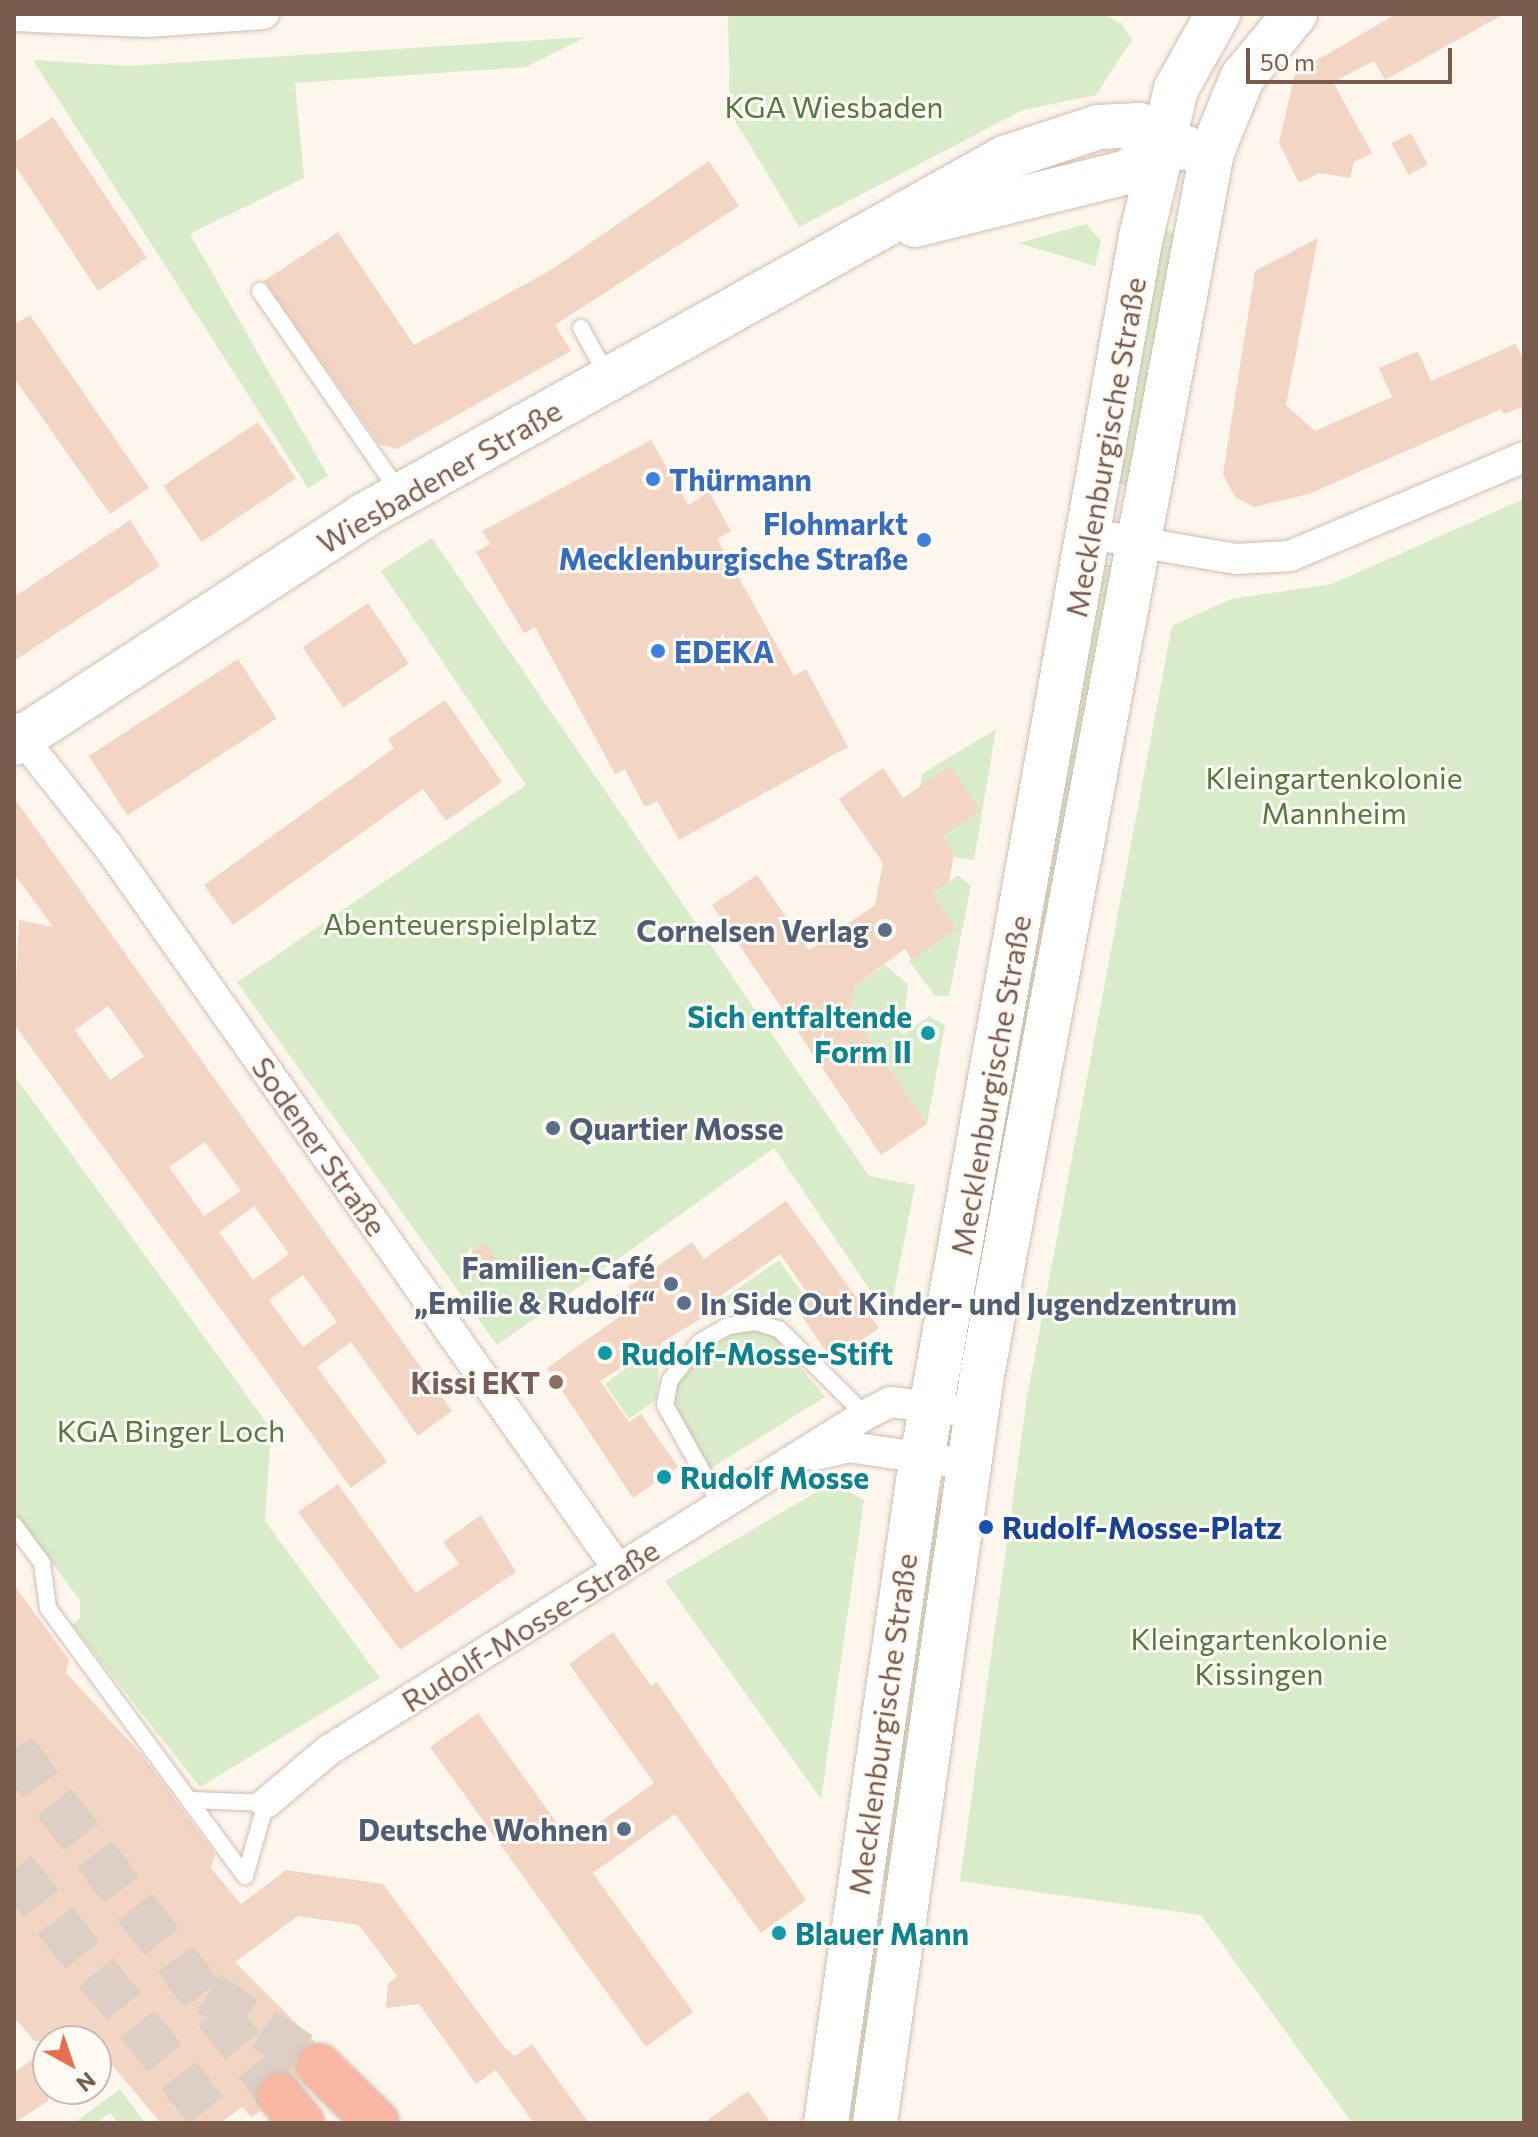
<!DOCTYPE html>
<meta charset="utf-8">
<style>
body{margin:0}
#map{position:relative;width:1538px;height:2137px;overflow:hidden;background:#fdf6ec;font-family:Commissioner,sans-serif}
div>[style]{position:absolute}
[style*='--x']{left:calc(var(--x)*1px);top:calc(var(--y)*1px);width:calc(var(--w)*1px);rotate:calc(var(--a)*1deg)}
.green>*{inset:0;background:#d8ecc9;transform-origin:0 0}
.building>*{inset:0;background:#f3d5c3;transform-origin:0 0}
.highway-tunnel>*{height:44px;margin-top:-22px;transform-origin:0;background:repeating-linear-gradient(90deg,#dcd0c4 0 44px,transparent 0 66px)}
.roads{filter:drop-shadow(0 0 2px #d1beb0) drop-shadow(0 0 2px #d1beb0)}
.lane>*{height:16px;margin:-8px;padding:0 8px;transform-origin:8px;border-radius:8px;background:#fff}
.street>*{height:30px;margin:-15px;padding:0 15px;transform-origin:15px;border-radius:15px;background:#fff}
.secondary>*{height:44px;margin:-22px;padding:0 22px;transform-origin:22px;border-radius:22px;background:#fff}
.highway>*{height:44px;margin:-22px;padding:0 22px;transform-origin:22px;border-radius:22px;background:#f7b7a3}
.dots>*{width:22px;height:22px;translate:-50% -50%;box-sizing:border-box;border:4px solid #fffaf3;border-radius:50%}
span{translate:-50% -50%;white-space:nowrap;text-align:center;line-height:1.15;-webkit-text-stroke:6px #fffaf3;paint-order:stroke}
.park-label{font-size:30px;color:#537a41}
.street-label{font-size:30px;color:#7a5c4d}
.shop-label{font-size:30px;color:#366cbe;font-weight:700}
.left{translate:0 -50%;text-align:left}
.right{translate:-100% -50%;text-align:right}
.service-label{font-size:30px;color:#4e5e75;font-weight:700}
.culture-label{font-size:30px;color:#0d838f;font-weight:700}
.education-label{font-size:30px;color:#785e54;font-weight:700}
.transit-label{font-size:30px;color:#164399;font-weight:700}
.frame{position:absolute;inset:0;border:16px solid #7a5c4d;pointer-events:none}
.north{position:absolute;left:32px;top:2025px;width:80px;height:80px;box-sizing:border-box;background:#fffaf3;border:2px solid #cabbb1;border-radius:50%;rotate:140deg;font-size:22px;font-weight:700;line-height:32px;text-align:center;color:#7a5c4d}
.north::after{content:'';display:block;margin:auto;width:28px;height:36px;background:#e76f51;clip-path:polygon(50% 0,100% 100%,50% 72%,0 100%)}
.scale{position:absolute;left:1246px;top:48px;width:206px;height:36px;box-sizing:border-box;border:4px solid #7a5c4d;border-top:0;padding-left:10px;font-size:24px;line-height:28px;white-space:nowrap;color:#7a5c4d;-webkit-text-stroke:6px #fffaf3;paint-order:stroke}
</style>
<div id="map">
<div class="green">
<i style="clip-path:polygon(728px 14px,1103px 14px,1122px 24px,1132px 40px,1096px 95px,1023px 110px,799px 227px,730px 112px)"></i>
<i style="clip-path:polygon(586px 37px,526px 67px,295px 83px,304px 178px,190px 234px,328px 476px,308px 488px,33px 60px,126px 66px)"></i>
<i style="clip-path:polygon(1086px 224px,1101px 241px,1095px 266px,1019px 243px)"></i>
<i style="left:1178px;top:233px;width:258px;height:16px;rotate:100deg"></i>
<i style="clip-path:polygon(1524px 499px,1524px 2123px,1352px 2123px,1201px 1915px,960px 1881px,1027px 1397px,1172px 626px,1231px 599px,1332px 584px)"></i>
<i style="clip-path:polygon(432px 538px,869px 1176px,915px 1185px,889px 1318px,774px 1148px,497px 1345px,237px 982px,526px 785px,381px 571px)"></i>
<i style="clip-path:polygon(1104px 564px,1113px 566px,971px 1360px,957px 1358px)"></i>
<i style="clip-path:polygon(996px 729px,974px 860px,953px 857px,943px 836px,980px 811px,950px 766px,920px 787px,922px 774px)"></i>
<i style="clip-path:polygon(958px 875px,971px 886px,949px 996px,935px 996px,909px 961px,955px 928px,932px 894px)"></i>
<i style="clip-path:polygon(885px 965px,908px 984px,905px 1011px,892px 1022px,903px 1035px,929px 1016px,945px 1025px,927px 1124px,850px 1010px,855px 986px)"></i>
<i style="clip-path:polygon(14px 1075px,271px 1429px,265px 1521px,380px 1678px,200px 1787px,72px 1625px,80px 1618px,80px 1600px,14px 1513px)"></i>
<i style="clip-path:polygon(779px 1260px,805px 1297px,781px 1315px,720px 1301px)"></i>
<i style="clip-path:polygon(750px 1329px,772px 1333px,825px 1397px,708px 1470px,674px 1407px,673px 1390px,681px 1372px,731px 1334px)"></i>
<i style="clip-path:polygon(661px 1342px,656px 1400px,629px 1419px,605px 1384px)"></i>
<i style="clip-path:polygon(832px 1483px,864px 1500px,821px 1799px,665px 1581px)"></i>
<i style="clip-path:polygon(935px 1493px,949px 1495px,890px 1880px,879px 1879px)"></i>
<i style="left:871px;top:1935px;width:12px;height:190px;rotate:9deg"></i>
<i style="clip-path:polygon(120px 2089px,145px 2123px,118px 2123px,110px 2113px,97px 2123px,74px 2123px)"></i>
</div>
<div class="building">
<i style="clip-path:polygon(1396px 14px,1504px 14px,1385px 80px,1374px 61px,1333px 82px,1372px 153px,1354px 162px,1350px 178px,1319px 173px,1299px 183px,1279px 143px,1295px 73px)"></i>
<i style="clip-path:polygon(53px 117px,147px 258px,98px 291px,14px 164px,14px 143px)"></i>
<i style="left:1411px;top:133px;width:36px;height:22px;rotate:62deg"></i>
<i style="clip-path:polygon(709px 161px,739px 206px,555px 325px,571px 351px,397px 449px,380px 445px,264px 281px,338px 232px,414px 345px,551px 270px)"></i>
<i style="clip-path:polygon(1318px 238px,1286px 405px,1315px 431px,1392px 397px,1379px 368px,1418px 351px,1431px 381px,1515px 344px,1524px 359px,1524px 406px,1504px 414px,1501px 409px,1309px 494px,1254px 507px,1235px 497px,1223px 474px,1255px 271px)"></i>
<i style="clip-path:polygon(30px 315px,149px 488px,110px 514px,14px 378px,14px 325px)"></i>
<i style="left:258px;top:422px;width:68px;height:114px;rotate:56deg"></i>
<i style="clip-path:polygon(651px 440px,688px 505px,709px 492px,731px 531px,717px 539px,794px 676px,806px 669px,848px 747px,679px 840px,657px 801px,645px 807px,625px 769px,615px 774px,535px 627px,524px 633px,476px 552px,490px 544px,482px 531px)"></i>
<i style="clip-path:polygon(130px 520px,160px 566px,14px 661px,14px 597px)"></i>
<i style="left:368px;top:603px;width:73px;height:79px;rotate:56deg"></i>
<i style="left:238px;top:659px;width:71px;height:178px;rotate:57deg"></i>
<i style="clip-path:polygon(445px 700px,502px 782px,446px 821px,423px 789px,233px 925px,204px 885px,394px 748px,388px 739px)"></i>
<i style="clip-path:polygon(950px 766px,981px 811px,943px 836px,954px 853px,949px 882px,932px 894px,956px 928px,912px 960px,905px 949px,855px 986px,850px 1010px,927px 1124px,881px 1155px,712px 905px,757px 875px,809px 950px,875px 905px,883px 863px,839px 799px,883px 768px,903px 798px)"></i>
<i style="clip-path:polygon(evenodd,14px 798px,452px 1411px,418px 1436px,351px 1342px,317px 1367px,387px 1462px,351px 1488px,14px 1024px,19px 920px,53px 927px,14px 874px,14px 798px,108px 1006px,144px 1056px,110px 1080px,75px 1030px,108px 1006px,14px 798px,205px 1142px,241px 1191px,204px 1216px,169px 1167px,205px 1142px,14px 798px,254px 1206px,289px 1254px,253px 1280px,219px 1232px,254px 1206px,14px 798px,303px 1275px,337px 1322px,303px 1347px,269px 1300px,303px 1275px)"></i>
<i style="clip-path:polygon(786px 1201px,879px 1328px,833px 1361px,796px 1308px,811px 1298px,780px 1254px,716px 1299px,721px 1306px,600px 1381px,629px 1422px,641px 1414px,678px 1467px,633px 1498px,547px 1368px,626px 1312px,615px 1296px,692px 1242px,704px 1259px)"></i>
<i style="left:485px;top:1243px;width:32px;height:27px;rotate:54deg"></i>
<i style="clip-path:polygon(338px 1484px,416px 1593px,459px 1564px,443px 1542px,481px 1515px,516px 1572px,400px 1650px,298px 1512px)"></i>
<i style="clip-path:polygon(14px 1585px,69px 1660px,66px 1673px,142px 1755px,215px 1854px,211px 1868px,241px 1904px,286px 1870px,383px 1884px,504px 2047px,515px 2056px,532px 2044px,589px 2123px,534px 2123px,496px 2070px,476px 2084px,419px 2004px,386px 2008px,388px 1984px,397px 1976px,359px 1925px,298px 1916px,235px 1962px,315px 2042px,295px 2059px,299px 2080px,277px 2071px,264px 2077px,256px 2088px,260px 2111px,252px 2117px,242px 2107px,220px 2123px,161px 2123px,106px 2058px,96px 2066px,96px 2041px,34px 2041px,14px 2017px)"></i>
<i style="clip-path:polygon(613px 1632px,651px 1686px,657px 1682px,806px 1900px,761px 1933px,675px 1814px,593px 1873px,693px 2012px,646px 2047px,430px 1747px,478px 1713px,571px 1843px,654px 1783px,569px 1664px)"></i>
<i style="clip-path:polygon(48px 2048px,48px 2101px,14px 2123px,14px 2073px)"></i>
<i style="clip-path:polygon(748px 2091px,771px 2123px,704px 2123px)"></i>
</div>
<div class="highway-tunnel">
<i style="--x:14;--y:1750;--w:436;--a:52.4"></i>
<i style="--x:14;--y:1869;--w:325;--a:51.5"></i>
<i style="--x:209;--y:1993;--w:132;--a:33.6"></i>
</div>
<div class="roads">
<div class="lane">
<i style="--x:260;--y:291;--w:246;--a:55.3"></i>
<i style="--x:581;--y:328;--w:58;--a:61.2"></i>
<i style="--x:722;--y:1507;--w:117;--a:-119.2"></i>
<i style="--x:665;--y:1405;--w:25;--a:-79"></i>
<i style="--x:670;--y:1380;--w:48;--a:-51.7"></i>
<i style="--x:700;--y:1342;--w:32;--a:-30"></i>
<i style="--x:728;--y:1326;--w:28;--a:-8"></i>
<i style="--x:756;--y:1322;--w:25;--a:18"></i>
<i style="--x:780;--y:1330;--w:120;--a:45"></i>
<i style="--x:14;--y:1525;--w:47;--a:53.6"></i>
<i style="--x:42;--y:1563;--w:45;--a:82.4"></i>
<i style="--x:48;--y:1608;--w:333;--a:53.7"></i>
<i style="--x:192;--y:1800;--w:74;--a:2.3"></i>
<i style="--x:266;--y:1803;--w:76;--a:106"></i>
</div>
<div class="street">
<i style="--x:14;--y:16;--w:132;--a:2.6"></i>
<i style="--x:146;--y:22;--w:118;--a:-3.9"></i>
<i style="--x:1091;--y:534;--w:147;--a:9.8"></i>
<i style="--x:1236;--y:559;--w:54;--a:-3.2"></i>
<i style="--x:1290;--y:556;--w:254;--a:-22.9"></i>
<i style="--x:14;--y:728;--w:151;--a:51.5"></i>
<i style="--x:108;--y:846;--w:886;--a:54.79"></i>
<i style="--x:815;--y:1455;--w:35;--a:-13"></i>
<i style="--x:849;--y:1447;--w:124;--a:8.3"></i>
<i style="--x:266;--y:1803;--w:82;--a:-40.1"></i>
<i style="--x:329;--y:1750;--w:632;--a:-32.01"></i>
<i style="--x:865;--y:1415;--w:29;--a:-27"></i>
<i style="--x:891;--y:1402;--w:88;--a:7.2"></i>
</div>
<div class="secondary">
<i style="--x:915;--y:225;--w:219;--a:-14"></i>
<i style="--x:1128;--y:172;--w:41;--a:-41.1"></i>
<i style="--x:14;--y:743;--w:416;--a:-33"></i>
<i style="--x:363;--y:516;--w:735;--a:-29.15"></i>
<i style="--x:1005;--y:158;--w:99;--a:-18.3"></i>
<i style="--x:1099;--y:127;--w:40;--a:-2.9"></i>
<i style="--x:1139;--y:125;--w:28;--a:45"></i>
<i style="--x:1159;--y:145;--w:27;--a:6"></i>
<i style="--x:826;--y:2123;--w:649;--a:-81.84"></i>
<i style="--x:918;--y:1481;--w:1264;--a:-79.84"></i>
<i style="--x:1141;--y:237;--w:152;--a:-76.7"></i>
<i style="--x:1176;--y:89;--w:86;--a:-60.8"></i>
<i style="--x:875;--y:2123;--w:756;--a:-81.86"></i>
<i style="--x:982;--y:1375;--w:1244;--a:-79.35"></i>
<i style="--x:1212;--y:152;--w:80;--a:-67.9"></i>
<i style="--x:1242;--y:78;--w:83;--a:-50.4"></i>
</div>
<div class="highway">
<i style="--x:319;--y:2066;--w:81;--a:44.5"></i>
<i style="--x:280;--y:2096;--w:35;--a:51"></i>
</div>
</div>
<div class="dots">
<i style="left:653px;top:479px;background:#3f7fe0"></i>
<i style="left:924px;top:540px;background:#3f7fe0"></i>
<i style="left:658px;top:651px;background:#3f7fe0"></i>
<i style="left:885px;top:930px;background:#5c6f8a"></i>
<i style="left:928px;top:1033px;background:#0f9aa8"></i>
<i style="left:553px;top:1128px;background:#5c6f8a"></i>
<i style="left:671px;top:1284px;background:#5c6f8a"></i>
<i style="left:684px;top:1303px;background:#5c6f8a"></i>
<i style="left:605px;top:1353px;background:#0f9aa8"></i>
<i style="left:556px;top:1382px;background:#8d6e63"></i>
<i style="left:664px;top:1477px;background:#0f9aa8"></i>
<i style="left:986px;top:1527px;background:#1a4fb4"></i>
<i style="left:624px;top:1829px;background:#5c6f8a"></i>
<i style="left:779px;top:1933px;background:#0f9aa8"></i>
</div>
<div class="park-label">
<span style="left:834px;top:106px">KGA Wiesbaden</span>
<span style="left:1334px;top:794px">Kleingartenkolonie<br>Mannheim</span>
<span style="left:460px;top:923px">Abenteuerspielplatz</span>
<span style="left:171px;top:1430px">KGA Binger Loch</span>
<span style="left:1259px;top:1655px">Kleingartenkolonie<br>Kissingen</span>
</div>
<div class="street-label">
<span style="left:1105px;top:447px;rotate:-80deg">Mecklenburgische Straße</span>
<span style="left:439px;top:476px;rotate:-30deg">Wiesbadener Straße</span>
<span style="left:990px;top:1085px;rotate:-80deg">Mecklenburgische Straße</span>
<span style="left:320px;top:1146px;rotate:55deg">Sodener Straße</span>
<span style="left:530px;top:1625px;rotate:-32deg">Rudolf-Mosse-Straße</span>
<span style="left:882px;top:1724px;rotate:-82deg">Mecklenburgische Straße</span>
</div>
<div class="shop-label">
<span class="left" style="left:669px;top:479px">Thürmann</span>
<span class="right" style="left:908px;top:540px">Flohmarkt<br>Mecklenburgische Straße</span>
<span class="left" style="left:674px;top:651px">EDEKA</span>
</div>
<div class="service-label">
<span class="right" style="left:869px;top:930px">Cornelsen Verlag</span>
<span class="left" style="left:569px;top:1128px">Quartier Mosse</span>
<span class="right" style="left:655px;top:1284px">Familien-Café<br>„Emilie &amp; Rudolf“</span>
<span class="left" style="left:700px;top:1303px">In Side Out Kinder- und Jugendzentrum</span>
<span class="right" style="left:608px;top:1829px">Deutsche Wohnen</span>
</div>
<div class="culture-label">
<span class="right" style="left:912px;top:1033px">Sich entfaltende<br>Form II</span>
<span class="left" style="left:621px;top:1353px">Rudolf-Mosse-Stift</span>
<span class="left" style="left:680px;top:1477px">Rudolf Mosse</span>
<span class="left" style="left:795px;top:1933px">Blauer Mann</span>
</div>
<div class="education-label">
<span class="right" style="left:540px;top:1382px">Kissi EKT</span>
</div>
<div class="transit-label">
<span class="left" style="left:1002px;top:1527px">Rudolf-Mosse-Platz</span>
</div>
<div class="frame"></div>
<div class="north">N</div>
<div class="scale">50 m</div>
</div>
